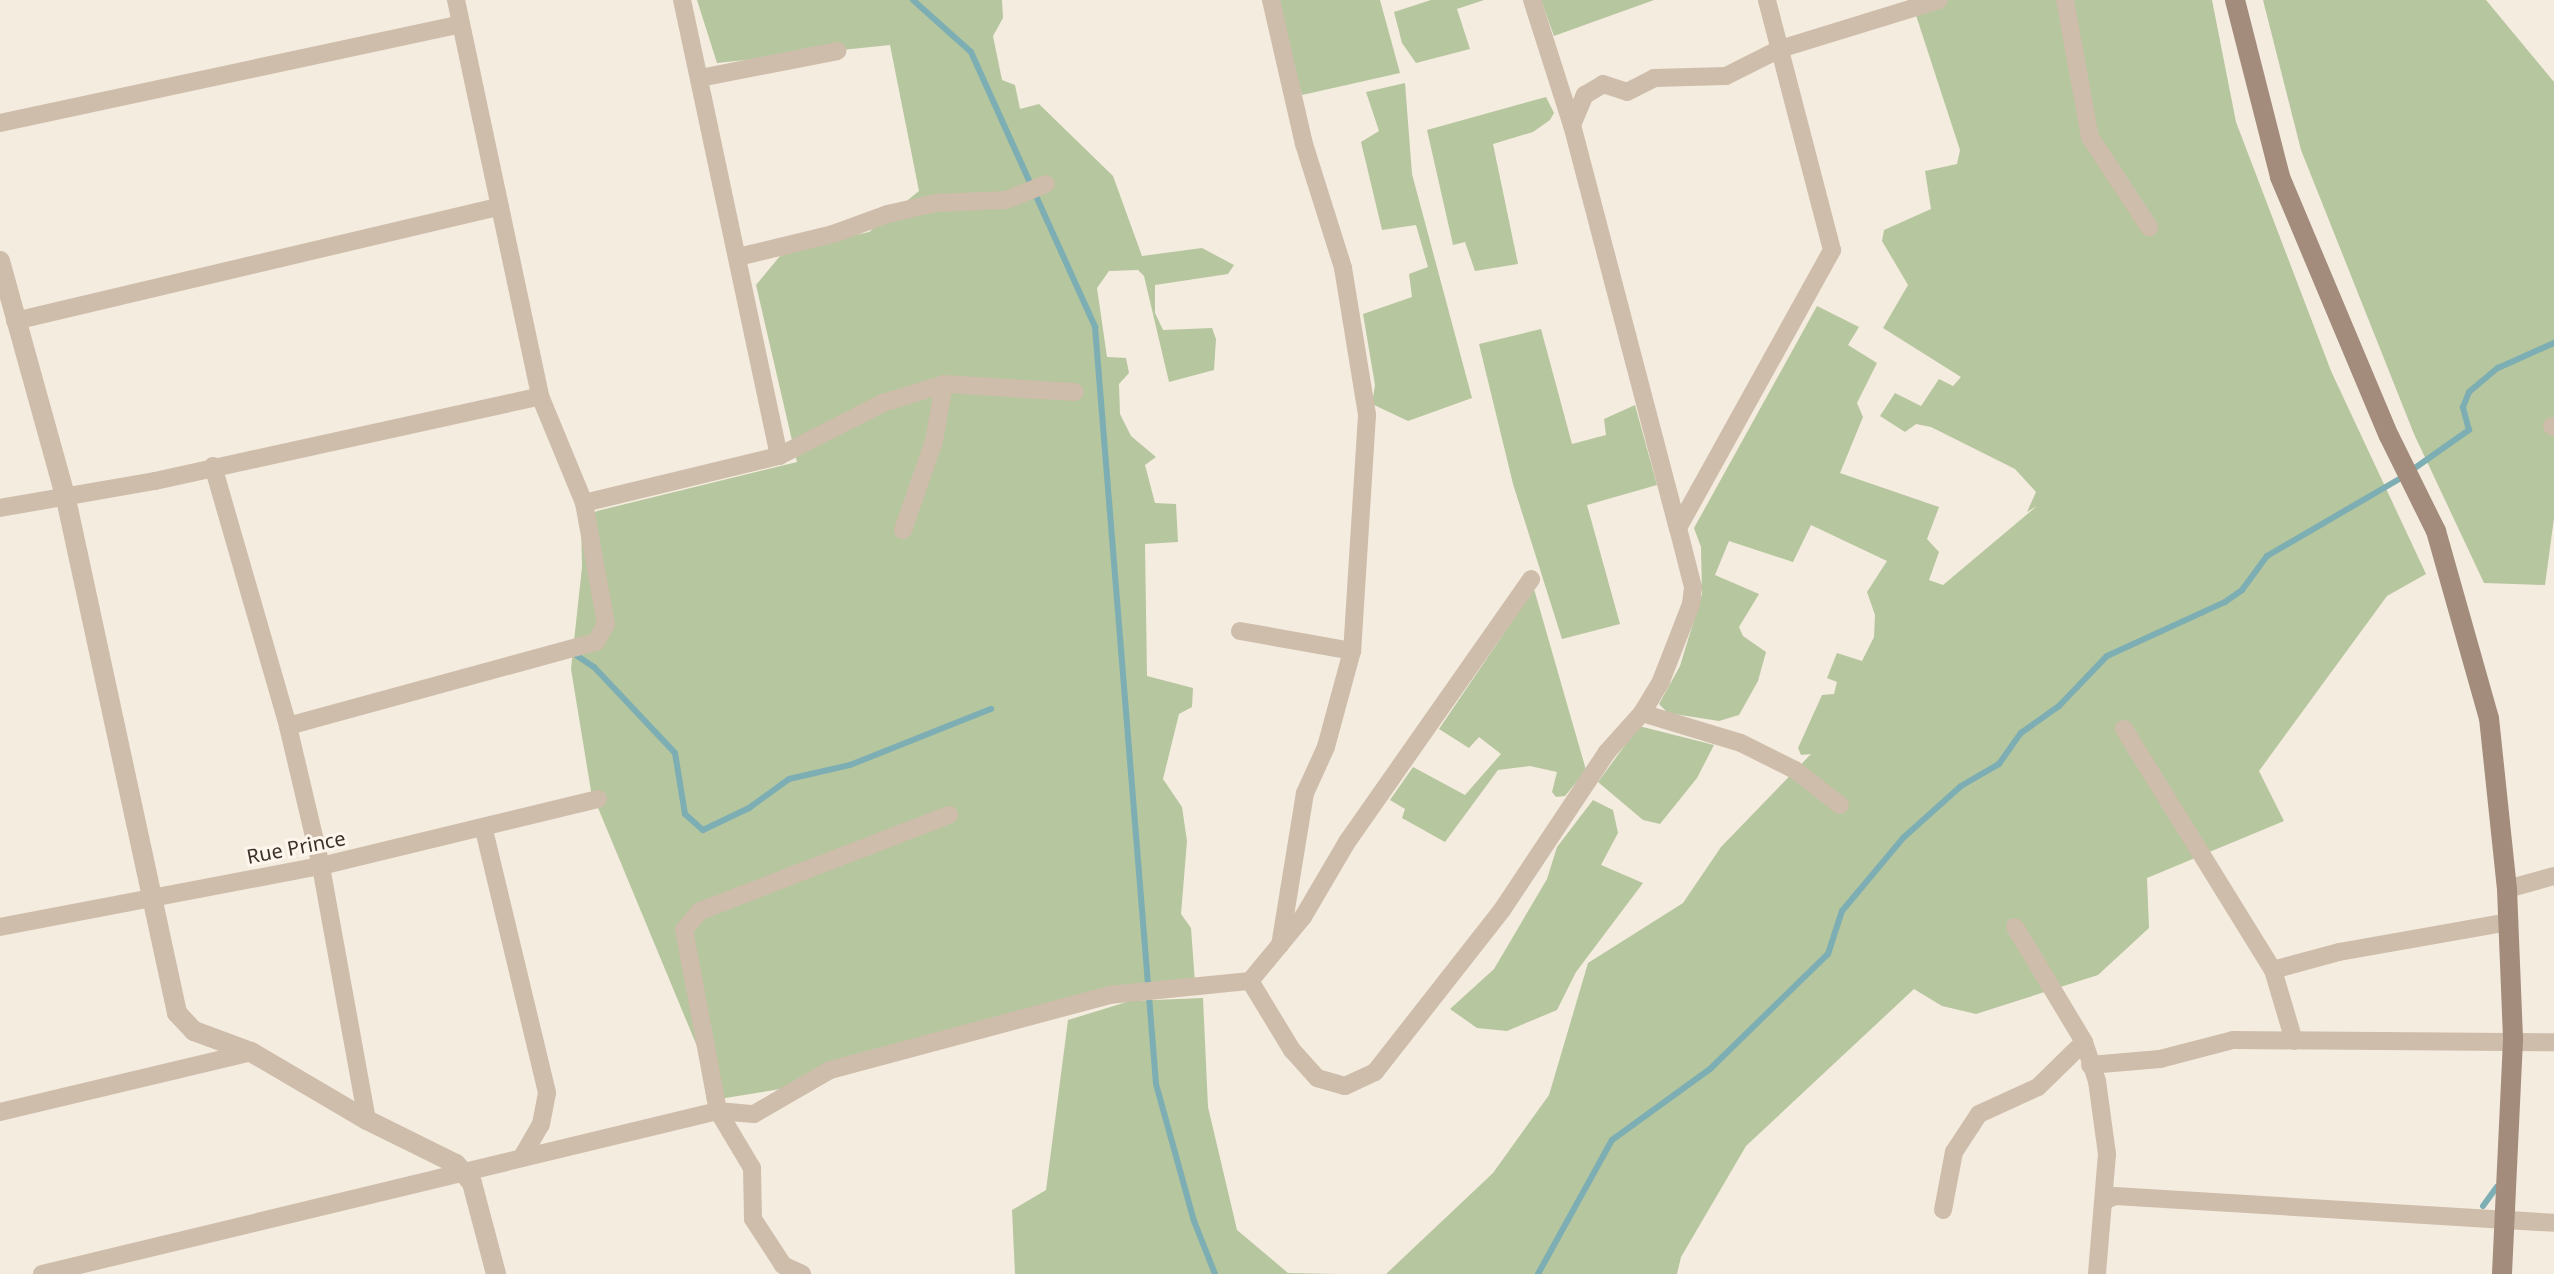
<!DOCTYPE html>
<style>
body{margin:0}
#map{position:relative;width:2554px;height:1274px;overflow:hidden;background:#f5ece0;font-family:"Noto Sans",sans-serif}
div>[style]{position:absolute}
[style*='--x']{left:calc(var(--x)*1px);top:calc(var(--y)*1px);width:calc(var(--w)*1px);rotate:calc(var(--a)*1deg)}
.green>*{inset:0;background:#b6c69e}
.stream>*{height:6px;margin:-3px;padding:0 3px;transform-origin:3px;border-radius:3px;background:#7caeb4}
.minor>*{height:18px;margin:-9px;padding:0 9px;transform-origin:9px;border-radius:9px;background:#cebdaa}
.tertiary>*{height:20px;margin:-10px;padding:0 10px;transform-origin:10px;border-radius:10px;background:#cebdaa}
.secondary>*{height:20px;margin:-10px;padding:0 10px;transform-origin:10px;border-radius:10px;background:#a38c7b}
span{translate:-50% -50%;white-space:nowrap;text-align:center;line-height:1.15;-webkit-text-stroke:6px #fcf6ed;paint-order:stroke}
.street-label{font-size:20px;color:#3b312a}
</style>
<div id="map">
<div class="green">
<i style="clip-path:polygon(697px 0,1002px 0,1003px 18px,993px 36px,1002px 80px,1015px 85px,1020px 109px,1039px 104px,1113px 176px,1142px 256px,1202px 248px,1234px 265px,1228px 274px,1155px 285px,1155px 313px,1163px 330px,1212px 328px,1216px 339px,1214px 370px,1169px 382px,1144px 276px,1138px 270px,1109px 271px,1097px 288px,1107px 357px,1126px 358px,1129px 373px,1119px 384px,1120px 414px,1131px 436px,1156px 457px,1145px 465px,1155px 503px,1176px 504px,1178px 542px,1145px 544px,1147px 676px,1193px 688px,1192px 707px,1179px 714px,1163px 779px,1182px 807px,1187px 841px,1181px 914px,1191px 928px,1195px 983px,1109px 995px,793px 1087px,707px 1101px,699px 1051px,591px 791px,571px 669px,582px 567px,581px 520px,597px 511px,797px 462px,756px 285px,785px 250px,869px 232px,919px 191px,890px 45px,717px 63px)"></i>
<i style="clip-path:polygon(1274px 0,1380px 0,1400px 73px,1302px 95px)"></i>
<i style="clip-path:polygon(1431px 0,1484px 0,1457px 9px,1470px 49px,1416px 63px,1402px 43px,1394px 12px)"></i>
<i style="clip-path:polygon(1541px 0,1654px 0,1554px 36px)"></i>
<i style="clip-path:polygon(1911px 0,2212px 0,2236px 122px,2331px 371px,2426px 574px,2387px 596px,2259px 771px,2284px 821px,2147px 878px,2149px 928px,2098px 975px,1976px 1014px,1942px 1006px,1914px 989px,1746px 1146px,1681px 1257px,1677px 1274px,1386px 1274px,1493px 1173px,1549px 1095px,1588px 963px,1683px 903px,1721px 847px,1811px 754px,1801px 755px,1798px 748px,1822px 695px,1834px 694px,1837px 682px,1827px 678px,1837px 653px,1862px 661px,1874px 637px,1875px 615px,1867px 592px,1887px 561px,1811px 525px,1793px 562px,1729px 541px,1715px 575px,1759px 594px,1739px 627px,1743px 636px,1766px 652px,1758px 681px,1739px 715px,1719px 721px,1668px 713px,1659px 704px,1680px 666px,1702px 594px,1701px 547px,1694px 528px,1817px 306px,1859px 327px,1848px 345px,1877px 363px,1857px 403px,1863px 417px,1840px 473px,1939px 507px,1927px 539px,1939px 552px,1929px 580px,1943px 585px,2037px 506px,2027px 512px,2036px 492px,2015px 469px,1931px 427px,1916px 424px,1905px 432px,1880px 416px,1895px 393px,1921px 406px,1939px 379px,1953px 386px,1961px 377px,1883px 328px,1908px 285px,1882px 241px,1884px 230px,1931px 209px,1925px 171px,1957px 164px,1960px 150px)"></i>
<i style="clip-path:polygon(2263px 0,2486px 0,2554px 82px,2554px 518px,2545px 585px,2484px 583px,2414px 434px,2301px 150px)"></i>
<i style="clip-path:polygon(1405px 83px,1412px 174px,1472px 398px,1408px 421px,1372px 404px,1375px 385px,1363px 314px,1412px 297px,1409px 274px,1428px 267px,1416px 225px,1382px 230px,1361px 142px,1379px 131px,1366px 92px)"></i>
<i style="clip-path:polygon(1546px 97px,1554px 113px,1550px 120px,1533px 132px,1493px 144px,1518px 264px,1475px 271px,1465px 242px,1453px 245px,1427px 130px)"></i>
<i style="clip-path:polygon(1541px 329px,1572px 444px,1606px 435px,1604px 419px,1635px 405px,1657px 485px,1587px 505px,1620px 624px,1562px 639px,1513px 484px,1479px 344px)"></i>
<i style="clip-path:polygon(1534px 589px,1586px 770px,1565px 796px,1556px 797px,1552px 792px,1557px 772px,1530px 766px,1498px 770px,1445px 842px,1402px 818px,1405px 809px,1390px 800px,1413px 767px,1465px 795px,1501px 754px,1479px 737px,1469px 748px,1439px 729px)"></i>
<i style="clip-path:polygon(1639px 726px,1714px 745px,1697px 778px,1660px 824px,1643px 820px,1598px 782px)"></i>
<i style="clip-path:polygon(1593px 800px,1613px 810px,1618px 833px,1601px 865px,1643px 883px,1576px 972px,1557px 1010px,1507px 1031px,1477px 1028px,1450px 1009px,1494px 969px,1547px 879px,1557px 847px)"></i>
<i style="clip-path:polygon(1203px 998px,1208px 1107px,1237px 1230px,1288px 1273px,1337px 1274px,1015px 1274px,1012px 1210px,1046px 1190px,1068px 1020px,1130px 1001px)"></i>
</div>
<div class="stream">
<i style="--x:913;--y:0;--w:78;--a:41.9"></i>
<i style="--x:971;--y:52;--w:302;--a:65.7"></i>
<i style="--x:1095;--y:327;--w:759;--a:85.39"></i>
<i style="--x:1156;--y:1084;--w:142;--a:74.5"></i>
<i style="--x:1194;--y:1221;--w:57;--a:68.4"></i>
<i style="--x:2412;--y:470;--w:70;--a:-35.1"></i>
<i style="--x:2469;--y:430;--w:24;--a:-105"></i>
<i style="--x:2463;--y:407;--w:16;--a:-68"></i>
<i style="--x:2469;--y:392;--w:38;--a:-40"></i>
<i style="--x:2498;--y:368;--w:61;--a:-24.1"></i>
<i style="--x:573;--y:653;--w:25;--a:34"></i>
<i style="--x:594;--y:667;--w:118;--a:46.7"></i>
<i style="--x:675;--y:753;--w:62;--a:80.7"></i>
<i style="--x:685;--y:814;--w:24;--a:42"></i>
<i style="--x:703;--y:830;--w:51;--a:-25.6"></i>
<i style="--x:749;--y:808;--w:49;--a:-35.9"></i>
<i style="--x:789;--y:779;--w:63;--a:-12.9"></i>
<i style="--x:850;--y:765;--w:152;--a:-21.7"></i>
<i style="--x:2483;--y:1206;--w:24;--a:-54"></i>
<i style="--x:1538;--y:1274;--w:153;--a:-61.1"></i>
<i style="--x:1612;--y:1140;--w:121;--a:-35.9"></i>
<i style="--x:1710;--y:1069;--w:165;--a:-44.3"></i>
<i style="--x:1828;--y:954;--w:45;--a:-72"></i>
<i style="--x:1842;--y:911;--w:95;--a:-50.1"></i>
<i style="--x:1903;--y:838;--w:78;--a:-41.9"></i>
<i style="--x:1961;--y:786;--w:44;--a:-30.1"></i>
<i style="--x:1999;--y:764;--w:38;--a:-55"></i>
<i style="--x:2021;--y:733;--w:47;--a:-35.4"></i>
<i style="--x:2059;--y:706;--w:69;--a:-46.2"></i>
<i style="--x:2107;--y:656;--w:130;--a:-24.6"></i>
<i style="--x:2225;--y:602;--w:21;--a:-35"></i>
<i style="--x:2242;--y:590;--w:42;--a:-53.7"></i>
<i style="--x:2267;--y:556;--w:157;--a:-30.2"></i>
</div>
<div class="minor">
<i style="--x:456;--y:0;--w:405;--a:78"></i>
<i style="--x:540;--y:396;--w:116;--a:67.6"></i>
<i style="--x:1271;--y:0;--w:148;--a:77.1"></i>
<i style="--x:1304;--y:144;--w:130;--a:72.5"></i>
<i style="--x:1343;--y:268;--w:149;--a:80.7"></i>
<i style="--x:1367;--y:415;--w:236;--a:93.6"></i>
<i style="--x:1352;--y:651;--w:99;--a:105.2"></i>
<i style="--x:1326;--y:747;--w:51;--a:114.5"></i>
<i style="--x:1305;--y:793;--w:154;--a:99.3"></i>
<i style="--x:1532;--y:0;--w:131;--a:72.3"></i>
<i style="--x:1572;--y:125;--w:417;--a:75.3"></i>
<i style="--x:2065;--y:0;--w:139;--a:79.7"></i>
<i style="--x:2090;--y:137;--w:108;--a:56.8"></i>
<i style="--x:700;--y:78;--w:140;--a:-11.1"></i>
<i style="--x:0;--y:123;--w:471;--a:-12.1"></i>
<i style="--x:1572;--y:125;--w:33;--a:-67"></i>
<i style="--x:1585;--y:95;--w:21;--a:-31"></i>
<i style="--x:1603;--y:84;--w:25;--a:18"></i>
<i style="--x:1627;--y:92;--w:30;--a:-27"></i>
<i style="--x:1654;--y:78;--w:72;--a:-1.6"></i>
<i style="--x:1726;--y:76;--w:60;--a:-26.6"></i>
<i style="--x:1780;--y:49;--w:166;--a:-17.1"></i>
<i style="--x:738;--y:257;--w:98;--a:-13.6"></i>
<i style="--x:833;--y:234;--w:59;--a:-20"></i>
<i style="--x:888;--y:214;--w:49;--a:-12.9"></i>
<i style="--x:936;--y:203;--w:70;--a:-2.5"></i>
<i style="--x:1006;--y:200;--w:43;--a:-21.8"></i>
<i style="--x:15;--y:321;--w:498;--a:-13.3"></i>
<i style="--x:2552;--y:426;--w:2;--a:27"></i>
<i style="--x:779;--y:456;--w:117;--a:-27"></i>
<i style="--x:883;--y:403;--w:64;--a:-17.3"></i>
<i style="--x:944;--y:384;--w:131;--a:3.5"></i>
<i style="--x:213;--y:466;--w:271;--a:73.9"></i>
<i style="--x:0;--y:508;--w:157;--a:-9.9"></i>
<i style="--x:155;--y:481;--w:394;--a:-12.4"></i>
<i style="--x:903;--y:530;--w:94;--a:-70.8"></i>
<i style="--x:934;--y:441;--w:58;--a:-80"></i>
<i style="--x:1240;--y:631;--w:114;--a:10.1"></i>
<i style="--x:1642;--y:713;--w:103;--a:16.9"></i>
<i style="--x:1741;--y:743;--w:60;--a:26.6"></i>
<i style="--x:1795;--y:770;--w:57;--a:37.9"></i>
<i style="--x:2124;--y:729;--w:283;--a:58.3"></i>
<i style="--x:2273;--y:970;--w:74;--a:73.5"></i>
<i style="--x:484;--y:830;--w:270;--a:76.5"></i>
<i style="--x:547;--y:1093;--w:32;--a:101"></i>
<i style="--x:541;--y:1124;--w:38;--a:120"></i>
<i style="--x:2507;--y:889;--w:49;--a:-15.5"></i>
<i style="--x:0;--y:927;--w:327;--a:-10.8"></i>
<i style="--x:321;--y:866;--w:285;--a:-13.6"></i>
<i style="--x:2015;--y:927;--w:134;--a:59"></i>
<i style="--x:2084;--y:1042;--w:41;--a:71.6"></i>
<i style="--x:2097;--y:1081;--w:74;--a:82.2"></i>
<i style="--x:2107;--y:1154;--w:120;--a:94.8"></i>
<i style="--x:2273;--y:970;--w:68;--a:-15.3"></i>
<i style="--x:2339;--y:952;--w:173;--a:-10"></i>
<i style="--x:1250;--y:981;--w:81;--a:58.7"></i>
<i style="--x:1292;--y:1050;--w:38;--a:48"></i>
<i style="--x:1317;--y:1078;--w:29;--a:16"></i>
<i style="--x:1345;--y:1086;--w:33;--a:-25"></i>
<i style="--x:1375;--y:1072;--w:206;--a:-51.9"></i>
<i style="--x:1502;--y:910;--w:190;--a:-56.4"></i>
<i style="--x:1607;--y:752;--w:52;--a:-48.1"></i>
<i style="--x:1642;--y:713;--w:37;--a:-59"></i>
<i style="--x:1661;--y:681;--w:83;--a:-68.7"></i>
<i style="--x:1691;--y:604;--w:17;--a:-83"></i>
<i style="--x:1693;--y:587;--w:61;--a:-104.3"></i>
<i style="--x:1678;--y:528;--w:318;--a:-61"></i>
<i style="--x:1832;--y:250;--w:258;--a:-104.6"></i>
<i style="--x:2090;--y:1065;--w:70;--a:-4.9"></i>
<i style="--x:2160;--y:1059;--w:75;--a:-14.6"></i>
<i style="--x:2233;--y:1040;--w:321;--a:0.4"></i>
<i style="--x:0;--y:1112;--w:258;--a:-13.4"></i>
<i style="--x:367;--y:1120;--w:258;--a:-100.3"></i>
<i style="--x:321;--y:866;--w:144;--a:-103.3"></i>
<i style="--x:288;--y:726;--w:319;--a:-15.3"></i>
<i style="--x:596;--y:642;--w:21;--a:-61"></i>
<i style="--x:606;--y:624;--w:123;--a:-100.3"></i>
<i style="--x:584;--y:503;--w:201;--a:-13.6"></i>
<i style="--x:779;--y:456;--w:466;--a:-102"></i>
<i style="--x:2106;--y:1200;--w:10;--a:-24"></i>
<i style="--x:2115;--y:1196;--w:440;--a:3.5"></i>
<i style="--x:1943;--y:1210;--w:59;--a:-79.3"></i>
<i style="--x:1954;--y:1152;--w:45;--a:-56.7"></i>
<i style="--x:1979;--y:1114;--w:65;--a:-24.6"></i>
<i style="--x:2038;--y:1087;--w:64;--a:-44.4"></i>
<i style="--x:42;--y:1274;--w:695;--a:-13.56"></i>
<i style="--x:718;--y:1111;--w:36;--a:5"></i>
<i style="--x:754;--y:1114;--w:88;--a:-30.1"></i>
<i style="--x:830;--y:1070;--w:289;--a:-15"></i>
<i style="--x:1109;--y:995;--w:142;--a:-5.7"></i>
<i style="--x:1250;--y:981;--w:83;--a:-50.4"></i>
<i style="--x:1303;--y:917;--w:87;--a:-59.6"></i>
<i style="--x:1347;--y:842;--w:321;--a:-55"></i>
<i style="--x:802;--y:1274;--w:21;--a:-155"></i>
<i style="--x:783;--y:1265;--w:55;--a:-123.1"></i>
<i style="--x:753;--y:1219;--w:51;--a:-91.1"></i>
<i style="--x:752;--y:1168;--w:66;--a:-120.8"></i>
<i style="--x:718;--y:1111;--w:184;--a:-100.6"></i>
<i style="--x:684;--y:930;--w:25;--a:-50"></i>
<i style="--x:700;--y:911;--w:267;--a:-21.1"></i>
</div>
<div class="tertiary">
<i style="--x:0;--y:261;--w:247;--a:74.5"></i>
<i style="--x:66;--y:499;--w:526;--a:77.81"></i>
<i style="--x:177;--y:1013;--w:25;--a:47"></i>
<i style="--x:194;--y:1031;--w:61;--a:20.2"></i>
<i style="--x:251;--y:1052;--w:134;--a:30.4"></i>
<i style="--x:367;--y:1120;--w:99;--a:26.3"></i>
<i style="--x:456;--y:1164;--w:25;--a:50"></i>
<i style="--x:472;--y:1183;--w:94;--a:75.2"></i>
</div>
<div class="secondary">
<i style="--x:2235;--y:0;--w:183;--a:75.7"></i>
<i style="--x:2280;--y:177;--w:281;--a:67.2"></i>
<i style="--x:2389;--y:436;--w:106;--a:63.7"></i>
<i style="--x:2436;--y:531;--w:194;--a:74.2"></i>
<i style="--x:2489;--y:718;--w:172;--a:84"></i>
<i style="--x:2507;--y:889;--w:151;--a:87.7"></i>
<i style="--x:2513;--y:1040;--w:234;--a:92.7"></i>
</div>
<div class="street-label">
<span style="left:296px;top:847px;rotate:-11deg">Rue Prince</span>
</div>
</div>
